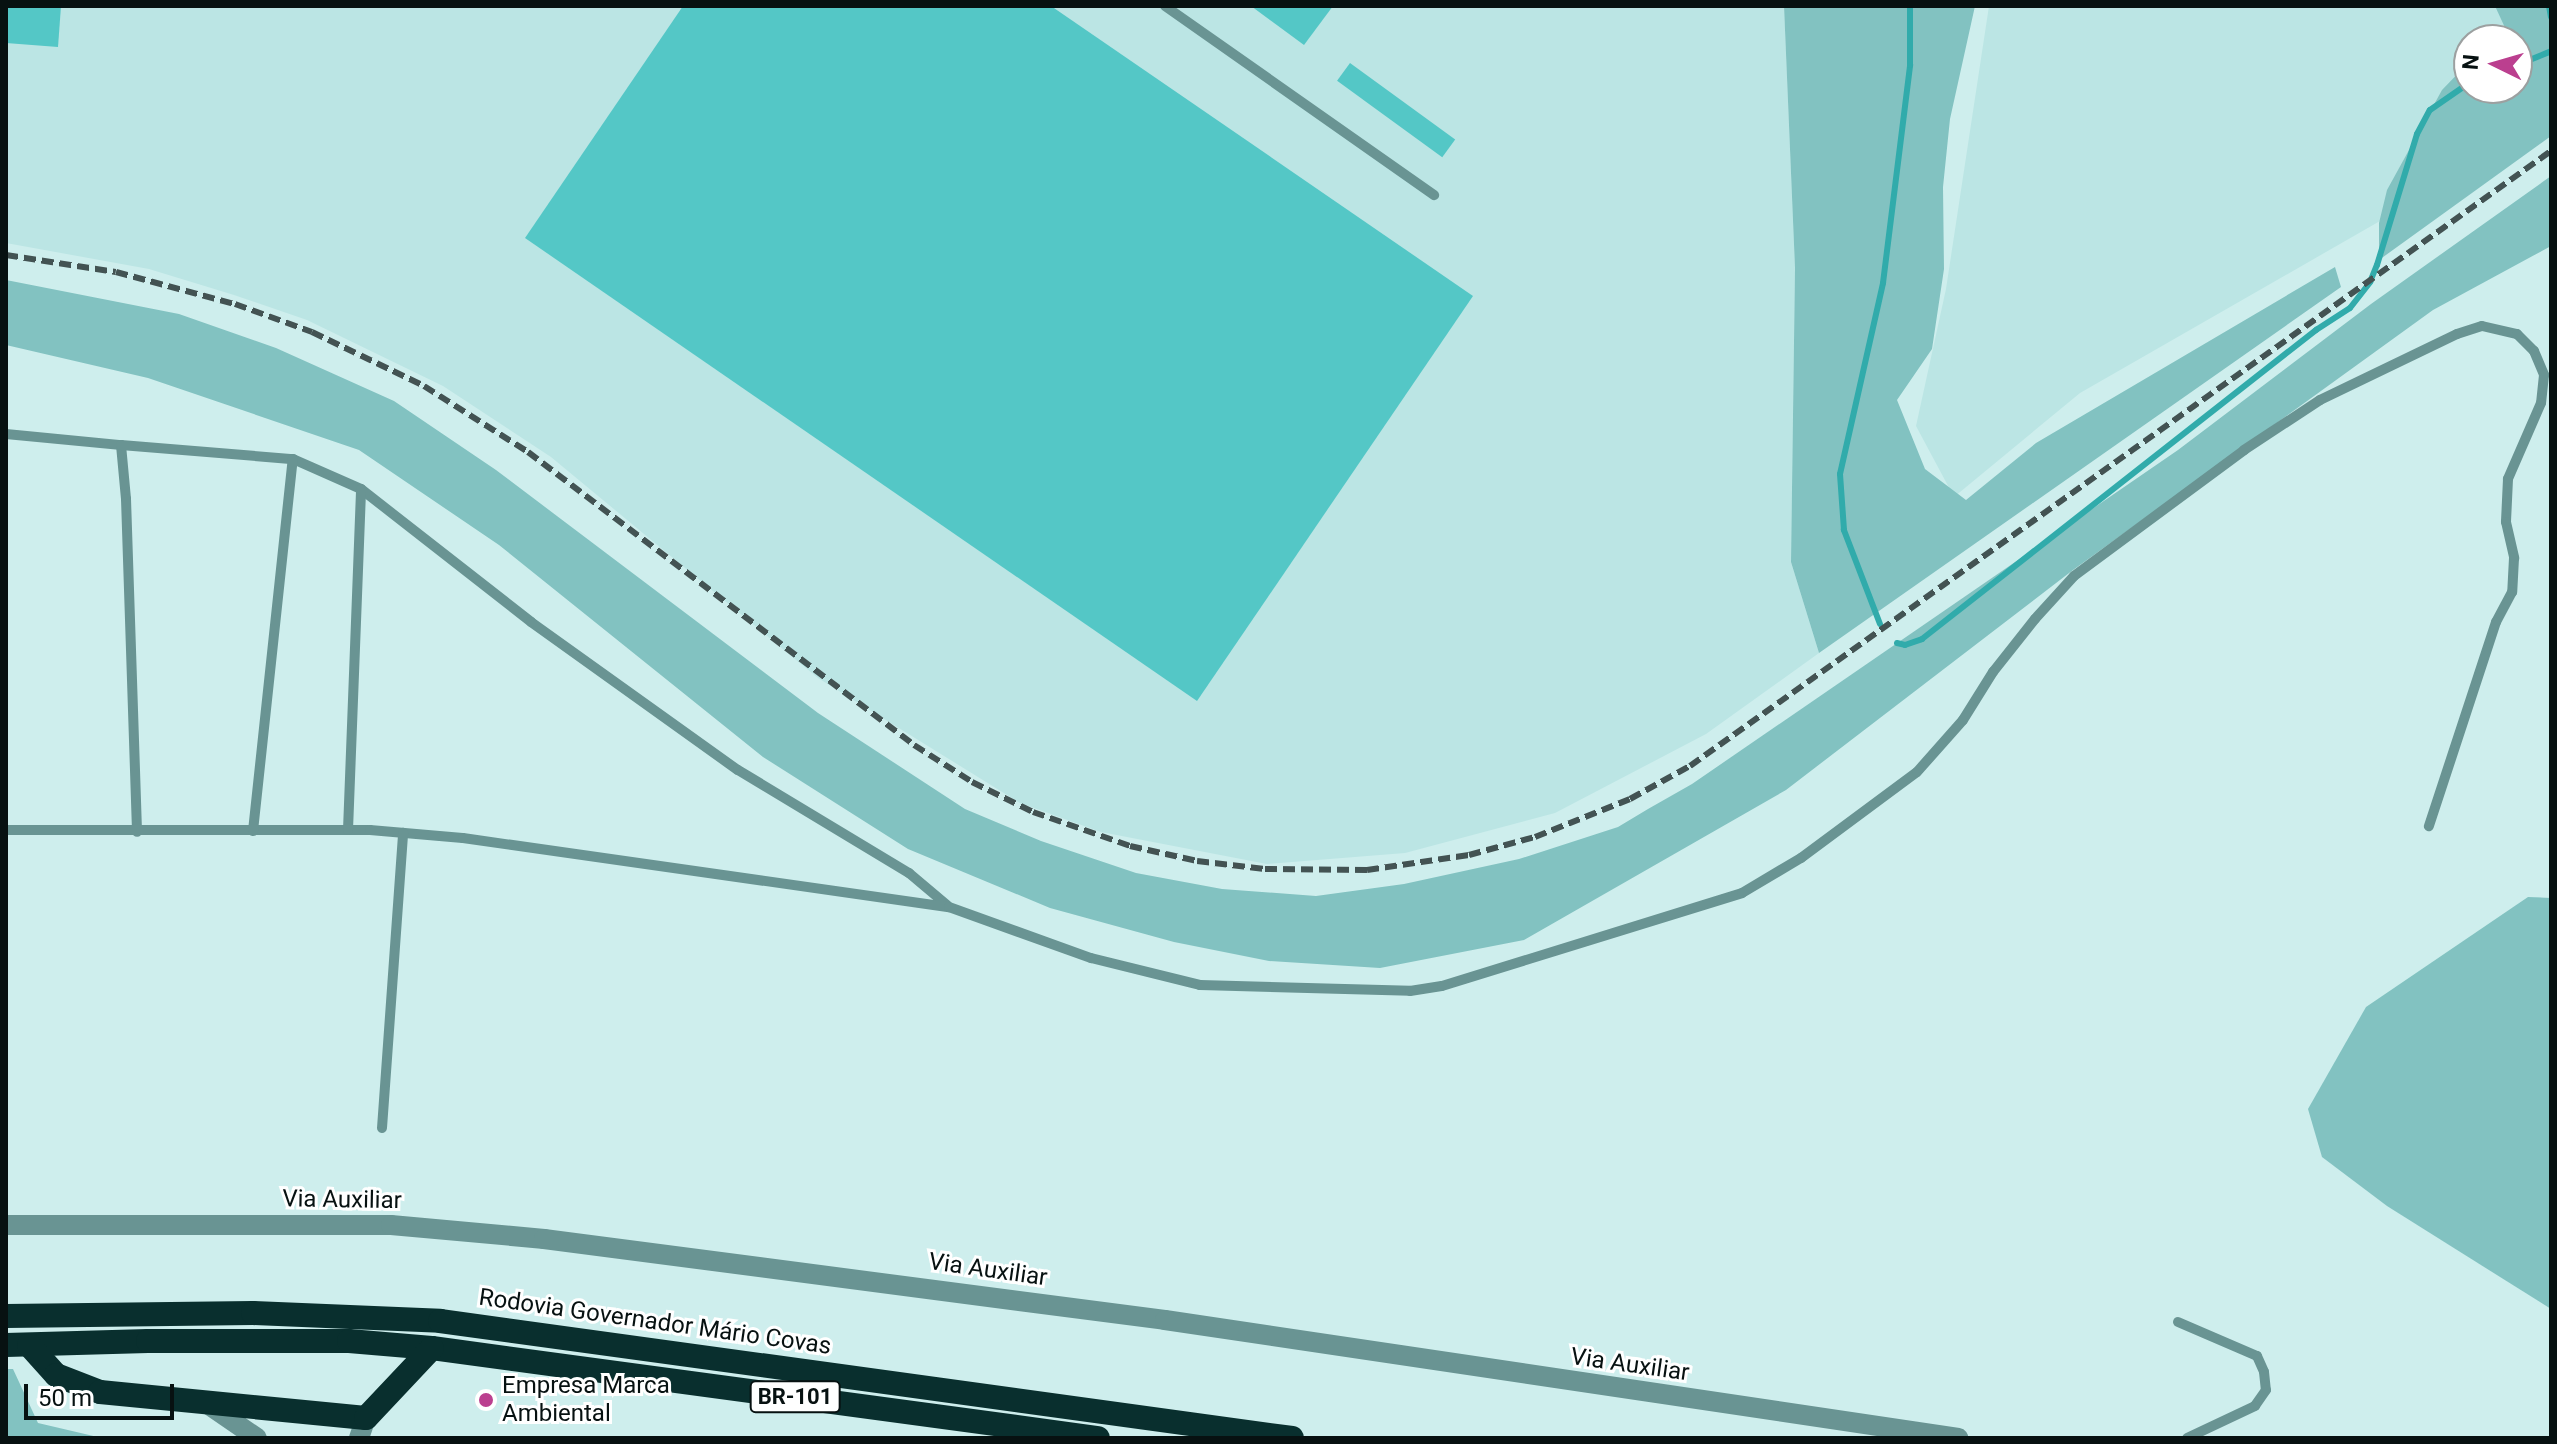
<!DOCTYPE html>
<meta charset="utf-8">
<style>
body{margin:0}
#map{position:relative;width:2557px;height:1444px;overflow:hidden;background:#ceeeed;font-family:Roboto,sans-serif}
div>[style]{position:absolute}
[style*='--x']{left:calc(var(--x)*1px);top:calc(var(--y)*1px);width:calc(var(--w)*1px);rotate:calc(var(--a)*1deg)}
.built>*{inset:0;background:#bbe5e4}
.green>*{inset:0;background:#82c2c1}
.stream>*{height:6px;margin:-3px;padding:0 3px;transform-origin:3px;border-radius:3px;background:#31abab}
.building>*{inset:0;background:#54c7c6;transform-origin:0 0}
.service>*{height:10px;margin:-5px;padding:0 5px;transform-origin:5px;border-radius:5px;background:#699493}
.minor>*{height:20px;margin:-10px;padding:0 10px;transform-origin:10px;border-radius:10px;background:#699493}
.tertiary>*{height:20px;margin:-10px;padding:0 10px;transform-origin:10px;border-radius:10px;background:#699493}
.motorway>*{height:24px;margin:-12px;padding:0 12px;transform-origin:12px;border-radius:12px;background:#092f2e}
.rail>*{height:6px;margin-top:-3px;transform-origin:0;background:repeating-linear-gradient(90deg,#435353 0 12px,transparent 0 18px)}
.dots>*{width:22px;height:22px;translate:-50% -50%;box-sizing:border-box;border:4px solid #fff;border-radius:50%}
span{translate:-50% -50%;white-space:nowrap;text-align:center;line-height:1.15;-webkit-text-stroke:6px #fff;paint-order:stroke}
.shield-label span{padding:2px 6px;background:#fff;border:2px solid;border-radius:6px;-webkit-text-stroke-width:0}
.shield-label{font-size:22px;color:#071111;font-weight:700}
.street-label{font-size:24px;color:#071111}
.poi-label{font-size:24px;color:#071111}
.left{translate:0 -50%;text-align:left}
.frame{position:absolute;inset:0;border:8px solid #071111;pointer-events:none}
.north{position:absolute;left:2453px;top:24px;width:80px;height:80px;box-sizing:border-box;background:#fff;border:2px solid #9ca0a0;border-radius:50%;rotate:275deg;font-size:22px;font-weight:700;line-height:32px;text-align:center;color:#071111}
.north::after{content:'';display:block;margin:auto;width:28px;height:36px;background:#bb3f8f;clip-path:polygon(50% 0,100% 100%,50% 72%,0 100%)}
.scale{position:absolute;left:24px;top:1384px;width:150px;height:36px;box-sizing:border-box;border:4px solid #071111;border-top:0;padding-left:10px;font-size:24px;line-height:28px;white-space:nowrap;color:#071111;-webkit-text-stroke:6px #fff;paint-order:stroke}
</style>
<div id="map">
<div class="built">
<i style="clip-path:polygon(6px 6px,1784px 6px,1795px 268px,1791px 562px,1819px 653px,1706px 734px,1555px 813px,1405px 853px,1267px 864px,1101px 832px,1020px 803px,818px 678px,551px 457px,443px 386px,307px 320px,234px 295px,149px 269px,6px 243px)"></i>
<i style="clip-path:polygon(1989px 6px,2515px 6px,2516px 14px,2493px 40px,2469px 40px,2469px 66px,2425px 114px,2387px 217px,2080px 393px,1954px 497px,1916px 426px,1946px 289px)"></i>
</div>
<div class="green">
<i style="clip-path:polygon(1784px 6px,1975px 6px,1950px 119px,1943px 187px,1944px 269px,1932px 349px,1897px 400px,1925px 469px,1966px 500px,2036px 443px,2335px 267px,2341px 287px,1819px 653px,1791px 562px,1795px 268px)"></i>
<i style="clip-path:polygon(2495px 6px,2551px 6px,2551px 136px,2379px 260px,2379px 223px,2387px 190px,2442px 90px,2469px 62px,2469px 88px,2517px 88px,2517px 40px,2497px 40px,2507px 32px)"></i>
<i style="clip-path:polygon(2551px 176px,2551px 246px,2433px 310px,2073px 570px,1786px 790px,1524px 940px,1380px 968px,1269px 961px,1174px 942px,1050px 908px,908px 849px,763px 757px,499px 545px,359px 450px,148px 378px,6px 345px,6px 280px,179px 314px,276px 348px,394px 401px,496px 470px,818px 713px,965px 809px,1041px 841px,1136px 873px,1222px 889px,1316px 896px,1404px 884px,1519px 859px,1618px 827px,1648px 809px,1692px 784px,2178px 450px,2371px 304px)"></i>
<i style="clip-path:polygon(2528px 897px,2551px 898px,2551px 1309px,2387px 1206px,2322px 1157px,2308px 1109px,2366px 1007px)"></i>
<i style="clip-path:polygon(6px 1369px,13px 1369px,38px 1423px,102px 1438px,6px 1438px)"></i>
</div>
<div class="stream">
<i style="--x:2549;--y:6;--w:11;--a:80"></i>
<i style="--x:2517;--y:65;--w:37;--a:-22"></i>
<i style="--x:1880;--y:624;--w:101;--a:-111"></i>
<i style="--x:1844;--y:530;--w:56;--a:-94.1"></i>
<i style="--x:1840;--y:474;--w:196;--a:-77.3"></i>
<i style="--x:1883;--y:283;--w:220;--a:-82.9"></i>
<i style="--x:1910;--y:65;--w:59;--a:-90"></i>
<i style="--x:1897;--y:643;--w:8;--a:14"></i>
<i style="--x:1905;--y:645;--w:18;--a:-19"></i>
<i style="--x:1922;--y:639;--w:501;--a:-38.11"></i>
<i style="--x:2316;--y:330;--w:40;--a:-32.9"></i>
<i style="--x:2350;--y:308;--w:33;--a:-52"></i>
<i style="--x:2370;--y:282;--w:18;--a:-68"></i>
<i style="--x:2377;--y:265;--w:137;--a:-73"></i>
<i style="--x:2417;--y:134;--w:27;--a:-62"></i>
<i style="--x:2430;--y:110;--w:47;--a:-34.7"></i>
</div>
<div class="building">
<i style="clip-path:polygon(6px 6px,61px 6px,58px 47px,6px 43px)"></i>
<i style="clip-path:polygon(683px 6px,1051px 6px,1473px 296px,1197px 701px,525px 238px)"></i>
<i style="clip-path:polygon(1251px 6px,1333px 6px,1304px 45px)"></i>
<i style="left:1350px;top:63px;width:130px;height:22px;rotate:36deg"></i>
</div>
<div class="service">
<i style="--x:1165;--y:6;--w:329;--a:35.1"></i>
<i style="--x:6;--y:434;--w:116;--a:5.5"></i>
<i style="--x:121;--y:445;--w:54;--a:84.7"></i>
<i style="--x:126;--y:499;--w:333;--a:88.1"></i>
<i style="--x:121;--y:445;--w:173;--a:4.7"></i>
<i style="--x:293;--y:459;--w:74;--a:23.8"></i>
<i style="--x:361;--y:489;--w:216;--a:38"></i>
<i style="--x:531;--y:622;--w:254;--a:35.6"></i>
<i style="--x:738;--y:770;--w:200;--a:31.1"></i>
<i style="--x:909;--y:873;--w:50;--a:40.1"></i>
<i style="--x:6;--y:830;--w:364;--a:0"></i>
<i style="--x:370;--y:830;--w:93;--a:4.9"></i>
<i style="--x:463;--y:838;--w:491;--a:8.1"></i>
<i style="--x:949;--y:907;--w:151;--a:19.8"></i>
<i style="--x:1091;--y:958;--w:112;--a:13.9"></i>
<i style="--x:1200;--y:985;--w:210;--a:1.6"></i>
<i style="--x:1410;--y:991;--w:32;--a:-9"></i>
<i style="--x:1442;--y:986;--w:314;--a:-17.2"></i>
<i style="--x:1742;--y:893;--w:69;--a:-30.7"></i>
<i style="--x:1801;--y:858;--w:144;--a:-36.6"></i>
<i style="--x:1917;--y:772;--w:69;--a:-48.5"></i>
<i style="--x:1963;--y:720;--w:57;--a:-58"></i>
<i style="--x:1993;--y:672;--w:68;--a:-51.6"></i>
<i style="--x:2035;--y:619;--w:58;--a:-47.8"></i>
<i style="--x:2074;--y:576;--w:212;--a:-36.5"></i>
<i style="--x:2244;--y:450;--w:91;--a:-33.3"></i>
<i style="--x:2320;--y:400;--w:152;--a:-25.7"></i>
<i style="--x:2457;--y:334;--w:26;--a:-18"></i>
<i style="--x:2482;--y:326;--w:36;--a:13"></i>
<i style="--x:2517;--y:334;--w:24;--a:45"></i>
<i style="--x:2534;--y:351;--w:26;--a:67"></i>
<i style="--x:2544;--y:375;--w:28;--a:96"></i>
<i style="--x:2541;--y:403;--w:83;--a:113.5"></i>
<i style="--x:2508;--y:479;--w:43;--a:92.7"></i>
<i style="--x:2506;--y:522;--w:37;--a:77"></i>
<i style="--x:2514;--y:558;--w:34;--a:93"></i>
<i style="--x:2512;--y:592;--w:34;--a:118"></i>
<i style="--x:2496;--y:622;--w:215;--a:108.2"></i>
<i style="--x:348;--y:830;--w:341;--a:-87.8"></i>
<i style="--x:253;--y:831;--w:374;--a:-83.9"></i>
<i style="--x:382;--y:1128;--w:296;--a:-85.9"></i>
<i style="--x:2178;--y:1322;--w:86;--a:23.3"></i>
<i style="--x:2257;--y:1356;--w:17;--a:66"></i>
<i style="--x:2264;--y:1372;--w:18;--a:84"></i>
<i style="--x:2266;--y:1390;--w:19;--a:125"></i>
<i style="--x:2255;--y:1406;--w:75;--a:154.8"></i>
</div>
<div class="minor">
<i style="--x:209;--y:1405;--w:58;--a:34.5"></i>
<i style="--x:359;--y:1438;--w:21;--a:-71"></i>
</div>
<div class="tertiary">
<i style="--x:6;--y:1225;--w:385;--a:0"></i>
<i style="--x:391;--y:1225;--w:154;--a:5.2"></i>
<i style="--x:544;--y:1239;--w:626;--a:7.43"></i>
<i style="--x:1165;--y:1320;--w:802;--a:8.46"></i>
</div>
<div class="motorway">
<i style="--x:6;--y:1316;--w:247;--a:-0.7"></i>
<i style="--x:253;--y:1313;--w:187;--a:2.4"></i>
<i style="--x:440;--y:1321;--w:860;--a:7.82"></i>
<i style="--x:6;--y:1345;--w:142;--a:-1.6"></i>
<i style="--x:148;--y:1341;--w:201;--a:0"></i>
<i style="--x:349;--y:1341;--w:83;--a:4.8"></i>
<i style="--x:432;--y:1348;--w:672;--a:7.7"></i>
<i style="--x:29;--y:1345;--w:40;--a:48"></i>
<i style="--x:56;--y:1375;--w:47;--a:21.1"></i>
<i style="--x:100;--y:1392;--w:267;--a:5.6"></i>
<i style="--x:366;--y:1418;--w:96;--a:-46.7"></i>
</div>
<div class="rail">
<i style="--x:6;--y:255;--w:111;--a:8.8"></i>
<i style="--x:116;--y:272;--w:123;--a:15.1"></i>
<i style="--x:235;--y:304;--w:82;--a:20"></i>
<i style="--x:312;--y:332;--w:124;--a:25.7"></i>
<i style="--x:424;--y:386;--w:123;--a:32.4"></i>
<i style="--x:528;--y:452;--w:485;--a:37.2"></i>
<i style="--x:914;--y:745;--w:69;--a:32.5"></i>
<i style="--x:972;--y:782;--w:68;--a:26.2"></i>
<i style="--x:1033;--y:812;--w:103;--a:19.3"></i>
<i style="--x:1130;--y:846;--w:69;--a:12.6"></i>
<i style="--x:1197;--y:861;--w:68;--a:6.7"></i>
<i style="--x:1265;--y:869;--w:102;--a:0.6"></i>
<i style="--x:1367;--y:870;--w:103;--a:-8.4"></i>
<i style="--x:1469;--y:855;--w:68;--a:-15.3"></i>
<i style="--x:1535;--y:837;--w:102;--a:-21.8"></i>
<i style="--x:1630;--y:799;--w:68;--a:-28.8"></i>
<i style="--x:1690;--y:766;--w:1058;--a:-35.54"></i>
</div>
<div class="dots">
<i style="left:486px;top:1400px;background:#bb3f8f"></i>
</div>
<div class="shield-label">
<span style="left:795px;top:1397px">BR-101</span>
</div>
<div class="street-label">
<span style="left:342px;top:1200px;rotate:1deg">Via Auxiliar</span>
<span style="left:988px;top:1270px;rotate:8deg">Via Auxiliar</span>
<span style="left:655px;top:1322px;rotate:8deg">Rodovia Governador Mário Covas</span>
<span style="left:1630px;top:1365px;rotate:8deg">Via Auxiliar</span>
</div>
<div class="poi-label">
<span class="left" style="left:502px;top:1400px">Empresa Marca<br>Ambiental</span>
</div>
<div class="frame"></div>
<div class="north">N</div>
<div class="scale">50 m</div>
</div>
